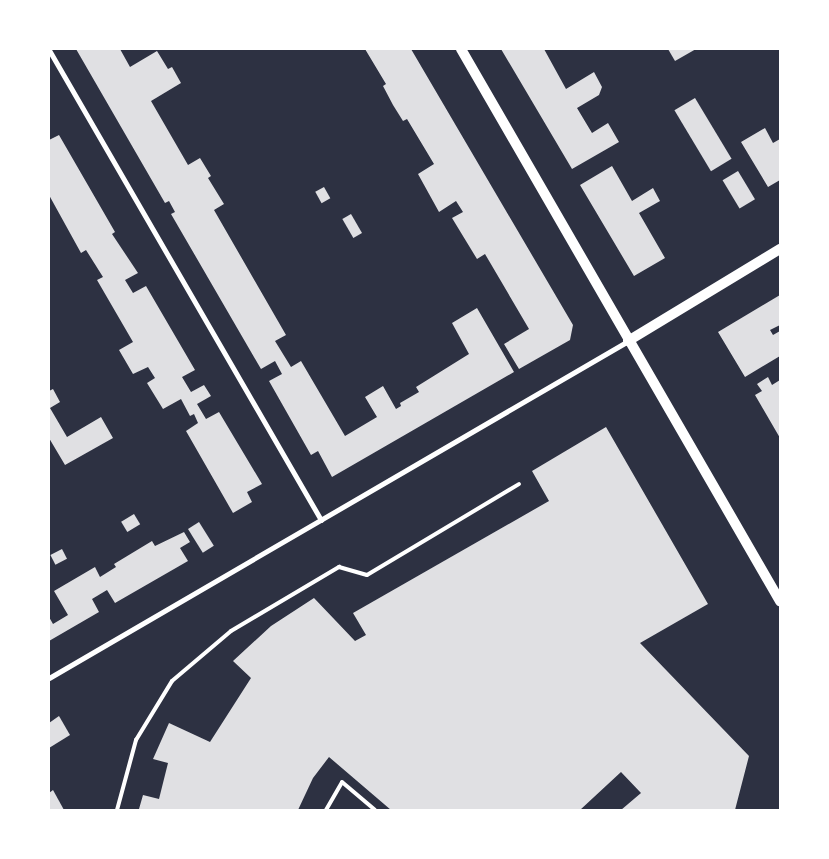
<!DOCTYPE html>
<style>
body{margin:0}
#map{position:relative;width:829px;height:859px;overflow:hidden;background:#2d3142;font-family:Barlow,sans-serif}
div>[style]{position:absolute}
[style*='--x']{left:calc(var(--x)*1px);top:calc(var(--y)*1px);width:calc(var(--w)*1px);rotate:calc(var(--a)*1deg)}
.building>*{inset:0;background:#e0e0e3;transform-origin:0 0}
.service>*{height:4px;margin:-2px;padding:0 2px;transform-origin:2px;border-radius:2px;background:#fff}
.minor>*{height:5px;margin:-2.5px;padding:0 2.5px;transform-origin:2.5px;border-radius:2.5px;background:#fff}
.secondary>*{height:10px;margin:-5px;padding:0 5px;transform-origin:5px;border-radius:5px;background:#fff}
span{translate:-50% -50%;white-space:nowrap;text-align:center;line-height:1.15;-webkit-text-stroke:4.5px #fff;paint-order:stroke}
.frame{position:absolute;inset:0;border:50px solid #fff;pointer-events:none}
</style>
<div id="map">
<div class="building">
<i style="clip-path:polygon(76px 49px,120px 49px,130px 67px,157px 51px,168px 69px,172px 67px,181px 83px,151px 101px,188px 165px,200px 158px,211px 176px,208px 178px,224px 204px,214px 210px,286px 335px,275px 341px,291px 367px,301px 361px,345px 436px,377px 417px,365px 397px,383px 386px,396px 409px,401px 406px,400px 403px,419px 392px,416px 387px,469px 354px,452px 323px,477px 308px,514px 372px,332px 477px,318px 451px,311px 455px,269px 381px,282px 374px,275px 361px,261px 369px,171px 214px,175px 212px,169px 201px,165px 203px)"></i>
<i style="clip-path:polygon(365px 49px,411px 49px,573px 325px,570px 340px,519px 369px,504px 344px,529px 329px,485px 254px,477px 259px,452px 218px,463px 212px,456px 201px,439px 212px,418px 174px,434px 164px,407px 119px,403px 121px,393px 105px,383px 86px,386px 84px)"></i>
<i style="clip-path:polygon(501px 49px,544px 49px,566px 89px,594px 72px,602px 87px,599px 95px,577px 108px,592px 133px,608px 123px,619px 142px,572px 169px)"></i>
<i style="clip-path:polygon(668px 49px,696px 49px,675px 61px)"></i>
<i style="left:695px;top:98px;width:71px;height:24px;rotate:59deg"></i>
<i style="clip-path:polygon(765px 128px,773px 143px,780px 139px,780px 180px,768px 187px,741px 142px)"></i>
<i style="clip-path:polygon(59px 135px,115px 232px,112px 234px,138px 273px,125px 280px,133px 293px,146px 286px,195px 370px,182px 377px,191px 392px,204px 385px,211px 396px,197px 404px,206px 419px,219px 412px,262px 484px,247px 492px,252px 502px,233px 513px,186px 431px,198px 423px,194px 414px,190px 416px,181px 399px,163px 409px,147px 383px,155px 378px,148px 367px,133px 374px,119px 350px,133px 342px,97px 280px,103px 277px,86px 250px,81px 253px,49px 195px,49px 140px)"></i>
<i style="clip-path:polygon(612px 166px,632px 201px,653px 188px,660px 201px,639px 213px,665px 258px,634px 276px,580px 185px)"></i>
<i style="left:738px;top:171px;width:33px;height:18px;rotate:59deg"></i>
<i style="left:324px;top:187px;width:13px;height:10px;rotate:61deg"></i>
<i style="left:351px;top:214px;width:22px;height:10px;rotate:60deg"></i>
<i style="clip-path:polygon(780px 295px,780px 325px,770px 330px,773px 335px,780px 331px,780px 356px,745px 377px,718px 332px)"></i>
<i style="clip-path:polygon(768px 377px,772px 385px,780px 380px,780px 438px,755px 395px,762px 391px,757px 384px)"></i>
<i style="clip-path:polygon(53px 389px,60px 402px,50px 408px,67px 437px,101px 417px,113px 438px,65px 465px,49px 438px,49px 391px)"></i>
<i style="clip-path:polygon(606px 427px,708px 604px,640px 643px,749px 756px,735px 810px,621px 810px,641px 793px,621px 772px,580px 810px,391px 810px,329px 757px,313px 778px,298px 810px,139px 809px,143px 795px,159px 799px,168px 763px,153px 759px,169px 723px,210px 742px,251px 678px,233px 661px,271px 626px,314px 598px,355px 641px,366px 635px,353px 613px,549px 501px,532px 471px)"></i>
<i style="left:134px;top:514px;width:12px;height:15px;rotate:59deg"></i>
<i style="left:199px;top:522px;width:28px;height:13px;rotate:58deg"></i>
<i style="clip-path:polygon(184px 532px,190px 542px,180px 548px,188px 561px,115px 603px,107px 590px,92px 599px,99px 612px,49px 641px,49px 617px,53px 624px,68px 615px,54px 591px,95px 567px,100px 577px,116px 567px,114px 564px,152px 541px,155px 546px)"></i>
<i style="left:62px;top:549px;width:11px;height:13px;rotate:63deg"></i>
<i style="clip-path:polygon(59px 716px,70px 735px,49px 748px,49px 723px)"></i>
<i style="clip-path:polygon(53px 790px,64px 810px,49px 810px,49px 793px)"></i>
</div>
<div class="service">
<i style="--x:117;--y:810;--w:73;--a:-74.8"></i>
<i style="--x:136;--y:740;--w:69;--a:-58.6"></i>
<i style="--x:172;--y:681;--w:77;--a:-40.3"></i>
<i style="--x:231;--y:631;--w:126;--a:-30.7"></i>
<i style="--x:339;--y:567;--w:29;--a:16"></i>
<i style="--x:367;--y:575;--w:177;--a:-30.9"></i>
<i style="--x:326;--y:810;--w:32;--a:-60"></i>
<i style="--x:342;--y:782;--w:43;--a:40.3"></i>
</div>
<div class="minor">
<i style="--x:49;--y:50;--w:543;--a:59.94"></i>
<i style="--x:49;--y:678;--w:670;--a:-30.2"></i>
</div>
<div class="secondary">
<i style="--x:461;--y:49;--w:638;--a:59.98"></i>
<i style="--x:628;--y:341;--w:178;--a:-31.2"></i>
</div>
<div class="frame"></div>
</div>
